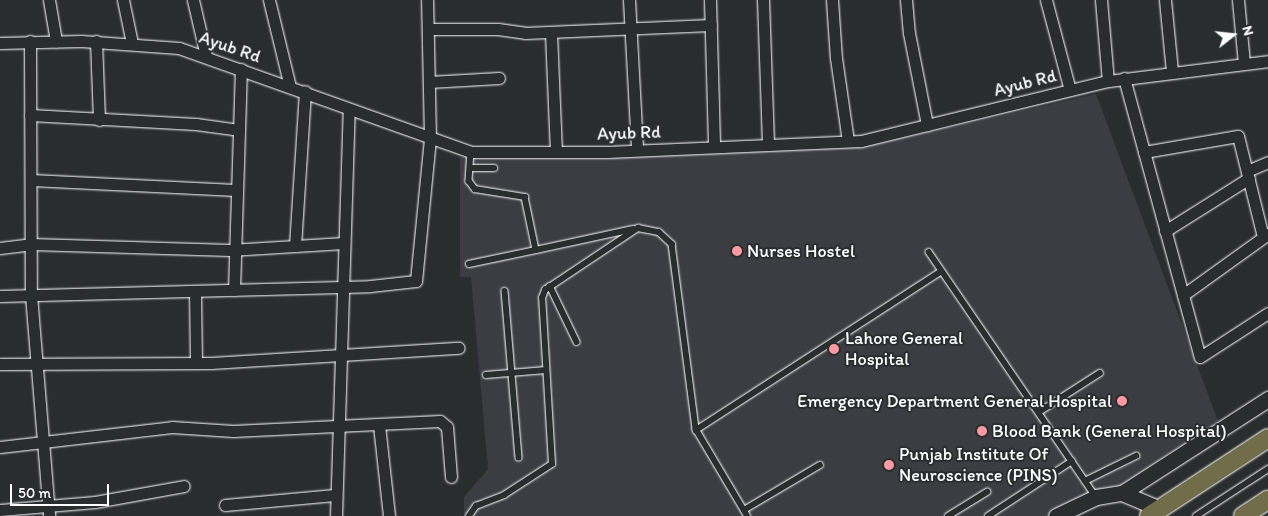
<!DOCTYPE html>
<style>
body{margin:0}
#map{position:relative;width:1268px;height:516px;overflow:hidden;background:#2a2d2e;font-family:Itim,sans-serif}
div>[style]{position:absolute}
[style*='--x']{left:calc(var(--x)*1px);top:calc(var(--y)*1px);width:calc(var(--w)*1px);rotate:calc(var(--a)*1deg)}
.built>*{inset:0;background:#3b3d43}
.roads{filter:drop-shadow(0 0 1px #fff) drop-shadow(0 0 1px #fff)}
.lane>*{height:5.5px;margin:-2.75px;padding:0 2.75px;transform-origin:2.75px;border-radius:2.75px;background:#2a2d2e}
.street>*{height:11px;margin:-5.5px;padding:0 5.5px;transform-origin:5.5px;border-radius:5.5px;background:#2a2d2e}
.secondary>*{height:15px;margin:-7.5px;padding:0 7.5px;transform-origin:7.5px;border-radius:7.5px;background:#2a2d2e}
.primary>*{height:18px;margin:-9px;padding:0 9px;transform-origin:9px;border-radius:9px;background:#716d4b}
.dots>*{width:14px;height:14px;translate:-50% -50%;box-sizing:border-box;border:2px solid #2a2d2e;border-radius:50%}
span{translate:-50% -50%;white-space:nowrap;text-align:center;line-height:1.15;-webkit-text-stroke:4px #2a2d2e;paint-order:stroke}
.street-label{font-size:18px;color:#fff}
.poi-label{font-size:18px;color:#fff}
.left{translate:0 -50%;text-align:left}
.right{translate:-100% -50%;text-align:right}
.north{position:absolute;left:1208px;top:10px;width:50px;height:50px;-webkit-text-stroke:4px #2a2d2e;paint-order:stroke;rotate:74deg;font-size:14px;font-weight:700;line-height:20px;text-align:center;color:#fff}
.north::after{content:'';display:block;margin:auto;width:18px;height:22px;background:#fff;clip-path:polygon(50% 0,100% 100%,50% 72%,0 100%)}
.scale{position:absolute;left:10px;top:484px;width:99px;height:22px;box-sizing:border-box;border:2px solid #fff;border-top:0;padding-left:6px;font-size:15px;line-height:18px;white-space:nowrap;color:#fff;-webkit-text-stroke:4px #2a2d2e;paint-order:stroke}
</style>
<div id="map">
<div class="built">
<i style="clip-path:polygon(1096px 94px,1218px 421px,1075px 516px,464px 516px,464px 497px,488px 469px,471px 277px,460px 277px,460px 157px,872px 145px)"></i>
</div>
<div class="roads">
<div class="lane">
<i style="--x:471;--y:152;--w:29;--a:94"></i>
<i style="--x:469;--y:181;--w:10;--a:53"></i>
<i style="--x:475;--y:189;--w:51;--a:9.1"></i>
<i style="--x:525;--y:197;--w:54;--a:78.3"></i>
<i style="--x:536;--y:250;--w:99;--a:-12.2"></i>
<i style="--x:470;--y:168;--w:24;--a:0"></i>
<i style="--x:929;--y:252;--w:297;--a:55.7"></i>
<i style="--x:469;--y:264;--w:68;--a:-11.8"></i>
<i style="--x:550;--y:286;--w:62;--a:64.3"></i>
<i style="--x:505;--y:291;--w:167;--a:85.2"></i>
<i style="--x:486;--y:375;--w:60;--a:-4.8"></i>
<i style="--x:1039;--y:412;--w:72;--a:-32.6"></i>
<i style="--x:1085;--y:481;--w:57;--a:-26.1"></i>
<i style="--x:744;--y:510;--w:88;--a:-30.6"></i>
<i style="--x:469;--y:516;--w:12;--a:-55"></i>
<i style="--x:476;--y:506;--w:30;--a:-21"></i>
<i style="--x:504;--y:495;--w:57;--a:-32.9"></i>
<i style="--x:552;--y:464;--w:166;--a:-93.4"></i>
<i style="--x:542;--y:298;--w:9;--a:-69"></i>
<i style="--x:545;--y:290;--w:112;--a:-33.7"></i>
<i style="--x:638;--y:228;--w:21;--a:11"></i>
<i style="--x:659;--y:232;--w:18;--a:43"></i>
<i style="--x:672;--y:244;--w:188;--a:82.6"></i>
<i style="--x:747;--y:516;--w:100;--a:-120.7"></i>
<i style="--x:696;--y:430;--w:291;--a:-32.9"></i>
<i style="--x:948;--y:516;--w:46;--a:-31.6"></i>
<i style="--x:988;--y:516;--w:100;--a:-33.2"></i>
<i style="--x:1196;--y:516;--w:86;--a:-33.1"></i>
</div>
<div class="street">
<i style="--x:49;--y:0;--w:42;--a:80.3"></i>
<i style="--x:123;--y:0;--w:44;--a:78.2"></i>
<i style="--x:193;--y:0;--w:57;--a:76.9"></i>
<i style="--x:269;--y:0;--w:89;--a:76.4"></i>
<i style="--x:629;--y:0;--w:150;--a:86.9"></i>
<i style="--x:710;--y:0;--w:147;--a:88.4"></i>
<i style="--x:763;--y:0;--w:145;--a:88"></i>
<i style="--x:832;--y:0;--w:58;--a:86.1"></i>
<i style="--x:836;--y:58;--w:84;--a:81.8"></i>
<i style="--x:906;--y:0;--w:33;--a:85"></i>
<i style="--x:909;--y:33;--w:94;--a:78.9"></i>
<i style="--x:1046;--y:0;--w:93;--a:75.1"></i>
<i style="--x:1101;--y:0;--w:81;--a:85.1"></i>
<i style="--x:1165;--y:0;--w:71;--a:84.4"></i>
<i style="--x:1238;--y:0;--w:64;--a:84.6"></i>
<i style="--x:428;--y:29;--w:70;--a:0"></i>
<i style="--x:498;--y:29;--w:27;--a:8"></i>
<i style="--x:525;--y:33;--w:186;--a:-2.5"></i>
<i style="--x:551;--y:33;--w:118;--a:87.6"></i>
<i style="--x:30;--y:41;--w:254;--a:89.8"></i>
<i style="--x:31;--y:295;--w:222;--a:85.3"></i>
<i style="--x:96;--y:41;--w:79;--a:87.8"></i>
<i style="--x:0;--y:43;--w:81;--a:-1.4"></i>
<i style="--x:81;--y:41;--w:98;--a:4.1"></i>
<i style="--x:179;--y:48;--w:310;--a:19.6"></i>
<i style="--x:471;--y:152;--w:136;--a:0"></i>
<i style="--x:607;--y:152;--w:254;--a:-2.5"></i>
<i style="--x:861;--y:141;--w:254;--a:-13.7"></i>
<i style="--x:1108;--y:81;--w:161;--a:-7.1"></i>
<i style="--x:1124;--y:78;--w:289;--a:74.8"></i>
<i style="--x:1200;--y:357;--w:81;--a:-32.9"></i>
<i style="--x:429;--y:82;--w:70;--a:-3.3"></i>
<i style="--x:30;--y:115;--w:166;--a:3.1"></i>
<i style="--x:196;--y:124;--w:43;--a:7.9"></i>
<i style="--x:1144;--y:152;--w:95;--a:-9.7"></i>
<i style="--x:1238;--y:136;--w:104;--a:76.1"></i>
<i style="--x:1247;--y:171;--w:23;--a:-23"></i>
<i style="--x:31;--y:180;--w:205;--a:2.8"></i>
<i style="--x:1165;--y:231;--w:99;--a:-32.2"></i>
<i style="--x:295;--y:246;--w:155;--a:-86.3"></i>
<i style="--x:0;--y:248;--w:31;--a:-7"></i>
<i style="--x:31;--y:244;--w:199;--a:1.7"></i>
<i style="--x:230;--y:250;--w:114;--a:-3.5"></i>
<i style="--x:234;--y:290;--w:221;--a:-88.2"></i>
<i style="--x:195;--y:291;--w:72;--a:89.2"></i>
<i style="--x:1183;--y:295;--w:105;--a:-35.7"></i>
<i style="--x:0;--y:296;--w:370;--a:-1.5"></i>
<i style="--x:370;--y:286;--w:46;--a:-6.2"></i>
<i style="--x:416;--y:281;--w:143;--a:-84.4"></i>
<i style="--x:430;--y:139;--w:139;--a:-91.2"></i>
<i style="--x:0;--y:364;--w:211;--a:-0.3"></i>
<i style="--x:211;--y:363;--w:248;--a:-3.5"></i>
<i style="--x:379;--y:425;--w:92;--a:83.7"></i>
<i style="--x:0;--y:447;--w:173;--a:-6.6"></i>
<i style="--x:172;--y:427;--w:61;--a:3.8"></i>
<i style="--x:233;--y:431;--w:207;--a:-2.8"></i>
<i style="--x:440;--y:421;--w:9;--a:41"></i>
<i style="--x:447;--y:427;--w:50;--a:85.4"></i>
<i style="--x:225;--y:505;--w:110;--a:-5.2"></i>
<i style="--x:0;--y:510;--w:95;--a:-4.8"></i>
<i style="--x:95;--y:502;--w:90;--a:-10.2"></i>
<i style="--x:336;--y:516;--w:407;--a:-88.2"></i>
</div>
<div class="secondary">
<i style="--x:1122;--y:493;--w:174;--a:-32.8"></i>
<i style="--x:1056;--y:516;--w:44;--a:-25.4"></i>
<i style="--x:1096;--y:497;--w:26;--a:-9"></i>
<i style="--x:1122;--y:493;--w:41;--a:22.8"></i>
</div>
<div class="primary">
<i style="--x:1149;--y:516;--w:142;--a:-33.2"></i>
<i style="--x:1243;--y:516;--w:30;--a:-33"></i>
</div>
</div>
<div class="dots">
<i style="left:737px;top:251px;background:#ff9aa2"></i>
<i style="left:834px;top:349px;background:#ff9aa2"></i>
<i style="left:1122px;top:401px;background:#ff9aa2"></i>
<i style="left:982px;top:431px;background:#ff9aa2"></i>
<i style="left:889px;top:465px;background:#ff9aa2"></i>
</div>
<div class="street-label">
<span style="left:230px;top:47px;rotate:19deg">Ayub Rd</span>
<span style="left:1025px;top:83px;rotate:-14deg">Ayub Rd</span>
<span style="left:629px;top:133px;rotate:-2deg">Ayub Rd</span>
</div>
<div class="poi-label">
<span class="left" style="left:747px;top:251px">Nurses Hostel</span>
<span class="left" style="left:845px;top:349px">Lahore General<br>Hospital</span>
<span class="right" style="left:1112px;top:401px">Emergency Department General Hospital</span>
<span class="left" style="left:992px;top:431px">Blood Bank (General Hospital)</span>
<span class="left" style="left:899px;top:465px">Punjab Institute Of<br>Neuroscience (PINS)</span>
</div>
<div class="north">N</div>
<div class="scale">50 m</div>
</div>
